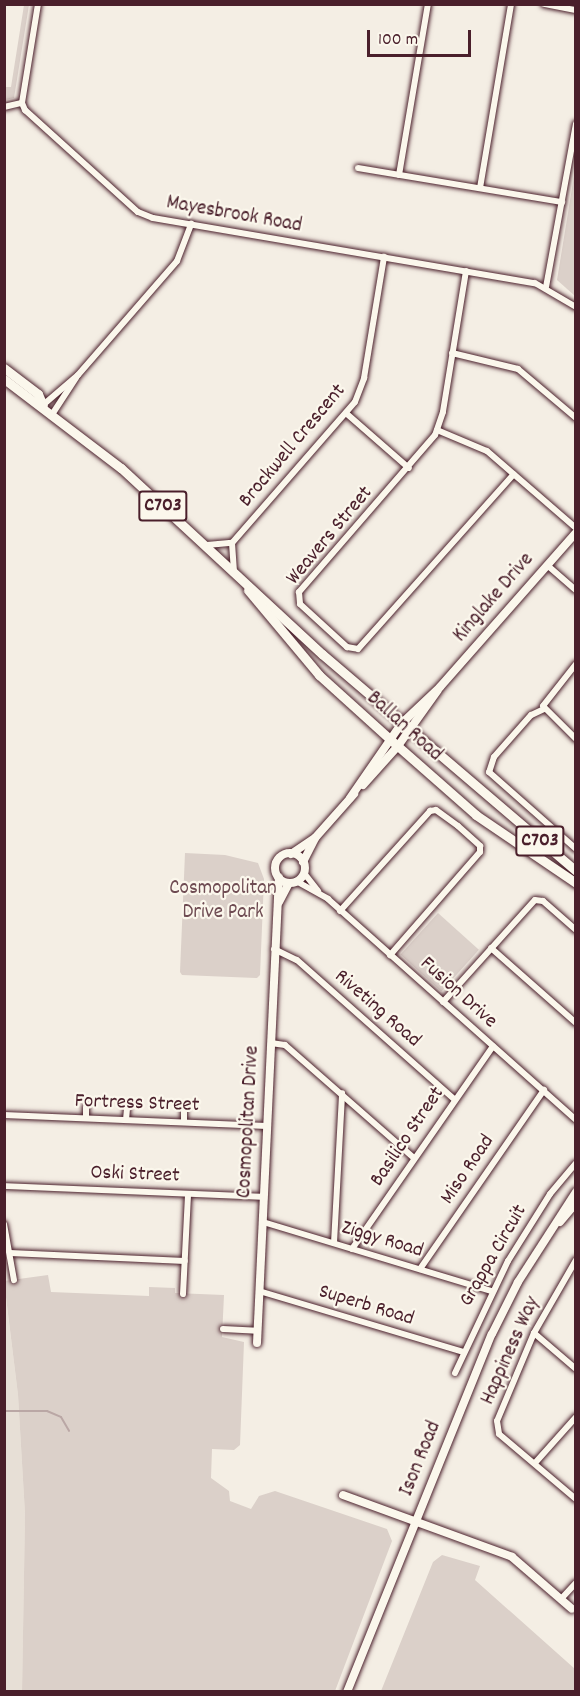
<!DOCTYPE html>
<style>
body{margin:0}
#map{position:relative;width:580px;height:1696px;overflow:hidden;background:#f4eee4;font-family:Dekko,sans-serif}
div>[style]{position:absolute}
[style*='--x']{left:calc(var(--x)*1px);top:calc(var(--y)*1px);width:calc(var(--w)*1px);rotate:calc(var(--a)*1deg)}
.built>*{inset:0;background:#e7dfd6}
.green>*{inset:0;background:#dbd0c9;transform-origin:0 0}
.stream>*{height:2px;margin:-1px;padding:0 1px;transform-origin:1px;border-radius:1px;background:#baa7a5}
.roads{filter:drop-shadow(0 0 2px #4a1f2b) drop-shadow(0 0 2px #4a1f2b)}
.street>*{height:6px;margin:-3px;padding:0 3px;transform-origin:3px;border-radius:3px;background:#fbf7ec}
.secondary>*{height:8px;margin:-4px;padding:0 4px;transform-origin:4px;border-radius:4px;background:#fbf7ec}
.secondary>.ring{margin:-4px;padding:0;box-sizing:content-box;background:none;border:8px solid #fbf7ec;border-radius:50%}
.primary>*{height:9px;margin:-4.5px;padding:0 4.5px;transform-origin:4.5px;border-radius:4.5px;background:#fbf7ec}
span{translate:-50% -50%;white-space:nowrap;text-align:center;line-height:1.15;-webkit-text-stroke:4.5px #fbf7ec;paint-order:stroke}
.shield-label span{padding:2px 4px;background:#fbf7ec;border:2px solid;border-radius:4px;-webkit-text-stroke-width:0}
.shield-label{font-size:20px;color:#4a1f2b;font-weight:700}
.street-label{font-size:21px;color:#4a1f2b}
.park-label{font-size:21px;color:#6e4b52}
.frame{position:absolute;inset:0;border:6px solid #4a1f2b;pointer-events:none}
.scale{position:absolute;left:367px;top:30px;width:104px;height:27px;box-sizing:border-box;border:3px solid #4a1f2b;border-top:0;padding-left:8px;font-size:18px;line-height:21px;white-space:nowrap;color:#4a1f2b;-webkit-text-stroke:4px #fbf7ec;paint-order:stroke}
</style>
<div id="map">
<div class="built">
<i style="clip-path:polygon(4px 1282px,18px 1395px,25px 1514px,22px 1692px,4px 1691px)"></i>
</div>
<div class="green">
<i style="clip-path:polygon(24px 5px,29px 5px,14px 98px,5px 100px,6px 87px,11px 87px)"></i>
<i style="clip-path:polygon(575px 170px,576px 296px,575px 296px,557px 280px)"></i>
<i style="clip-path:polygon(185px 853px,225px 855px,258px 863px,264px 879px,260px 975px,257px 978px,182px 975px,180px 972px)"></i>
<i style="left:438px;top:913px;width:55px;height:56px;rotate:42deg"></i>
<i style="clip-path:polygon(48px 1275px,51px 1292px,149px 1296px,149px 1287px,175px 1288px,175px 1293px,224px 1295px,222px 1337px,244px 1342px,240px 1445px,234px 1450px,212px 1449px,211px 1478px,229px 1491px,230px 1501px,251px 1509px,259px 1496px,275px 1491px,387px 1529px,392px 1541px,335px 1691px,22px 1691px,25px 1514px,18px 1395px,4px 1281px)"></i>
<i style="clip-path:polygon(442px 1555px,480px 1566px,475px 1580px,575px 1669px,575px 1691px,381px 1691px,433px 1562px)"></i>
</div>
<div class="stream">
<i style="--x:4;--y:1411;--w:43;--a:0"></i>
<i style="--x:47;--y:1411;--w:15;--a:23"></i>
<i style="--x:61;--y:1417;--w:16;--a:60"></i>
</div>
<div class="roads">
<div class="street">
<i style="--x:38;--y:4;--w:100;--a:99.2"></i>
<i style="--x:22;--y:103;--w:8;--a:67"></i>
<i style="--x:25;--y:110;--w:152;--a:42.1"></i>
<i style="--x:138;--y:212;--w:16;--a:22"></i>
<i style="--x:153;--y:218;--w:387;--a:9.7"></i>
<i style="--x:535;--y:283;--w:48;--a:30.3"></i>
<i style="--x:544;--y:4;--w:33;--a:11"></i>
<i style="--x:4;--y:107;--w:18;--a:-13"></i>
<i style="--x:358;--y:168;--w:207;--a:9.5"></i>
<i style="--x:399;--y:175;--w:173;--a:-80.4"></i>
<i style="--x:480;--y:188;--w:187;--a:-80.4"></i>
<i style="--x:466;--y:271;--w:143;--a:99.3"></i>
<i style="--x:443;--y:412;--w:24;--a:109"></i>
<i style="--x:435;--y:435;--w:208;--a:130.9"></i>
<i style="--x:299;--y:592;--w:12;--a:85"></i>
<i style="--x:300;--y:604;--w:64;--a:42.5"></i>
<i style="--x:347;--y:647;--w:11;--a:10"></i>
<i style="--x:358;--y:649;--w:234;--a:-48.3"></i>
<i style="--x:546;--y:287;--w:166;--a:-79.6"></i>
<i style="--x:452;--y:353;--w:68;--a:13.6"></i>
<i style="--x:518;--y:369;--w:76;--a:40.2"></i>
<i style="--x:43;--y:405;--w:46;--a:-40.6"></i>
<i style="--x:78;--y:375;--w:151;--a:-49"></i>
<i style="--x:177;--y:261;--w:40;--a:-69"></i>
<i style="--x:53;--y:413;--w:42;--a:-56.7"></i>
<i style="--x:347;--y:414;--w:82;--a:41.1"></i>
<i style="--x:437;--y:430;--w:54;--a:22.8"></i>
<i style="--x:487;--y:451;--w:118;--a:40.9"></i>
<i style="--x:232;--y:543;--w:27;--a:86"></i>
<i style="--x:207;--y:545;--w:25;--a:-5"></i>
<i style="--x:232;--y:543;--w:187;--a:-48.9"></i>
<i style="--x:355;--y:402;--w:26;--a:-69"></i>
<i style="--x:364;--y:378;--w:123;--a:-80.6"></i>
<i style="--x:547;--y:565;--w:38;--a:41"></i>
<i style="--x:576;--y:664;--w:53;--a:128.2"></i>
<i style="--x:543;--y:706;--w:47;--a:45"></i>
<i style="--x:544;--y:709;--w:14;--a:155"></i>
<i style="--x:531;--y:715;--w:56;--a:131.4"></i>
<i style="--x:494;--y:757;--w:16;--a:108"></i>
<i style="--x:489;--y:772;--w:116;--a:41.5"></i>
<i style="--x:304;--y:873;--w:23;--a:52"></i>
<i style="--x:296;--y:881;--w:37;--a:29"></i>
<i style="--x:328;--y:899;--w:332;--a:41.7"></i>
<i style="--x:340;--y:911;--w:135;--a:-48"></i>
<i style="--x:430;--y:811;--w:6;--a:-9"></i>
<i style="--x:436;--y:810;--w:27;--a:36"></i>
<i style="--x:458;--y:826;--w:30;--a:42"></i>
<i style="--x:480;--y:846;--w:6;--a:90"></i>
<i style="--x:480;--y:852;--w:137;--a:131.1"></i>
<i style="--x:491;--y:948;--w:113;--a:41.4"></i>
<i style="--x:274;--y:949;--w:25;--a:26"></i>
<i style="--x:297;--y:960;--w:210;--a:41.5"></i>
<i style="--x:443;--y:1002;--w:137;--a:-48"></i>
<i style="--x:535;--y:900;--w:8;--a:7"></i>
<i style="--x:543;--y:901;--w:44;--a:41.3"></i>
<i style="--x:271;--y:1043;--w:14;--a:8"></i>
<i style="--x:285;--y:1045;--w:171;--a:41.2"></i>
<i style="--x:4;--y:1115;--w:263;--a:2.4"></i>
<i style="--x:86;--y:1118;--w:11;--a:-90"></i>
<i style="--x:126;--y:1120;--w:12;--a:-85"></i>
<i style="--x:184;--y:1122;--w:11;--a:-90"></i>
<i style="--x:4;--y:1186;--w:260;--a:2.4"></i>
<i style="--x:263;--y:1222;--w:238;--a:16.8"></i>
<i style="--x:4;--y:1224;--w:57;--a:79.9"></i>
<i style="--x:334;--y:1243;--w:150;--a:-86.9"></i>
<i style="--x:352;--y:1249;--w:247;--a:-55.2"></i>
<i style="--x:10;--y:1253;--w:175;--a:2.6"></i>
<i style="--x:576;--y:1260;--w:84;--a:119.9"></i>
<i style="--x:534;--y:1333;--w:95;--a:112.8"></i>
<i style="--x:497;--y:1421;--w:13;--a:81"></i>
<i style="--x:499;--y:1434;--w:101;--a:40.2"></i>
<i style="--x:420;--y:1269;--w:218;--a:-55.3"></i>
<i style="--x:259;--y:1291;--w:213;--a:16.6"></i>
<i style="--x:183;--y:1294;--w:100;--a:-87.1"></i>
<i style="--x:223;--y:1329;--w:34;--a:3"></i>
<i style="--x:534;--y:1333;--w:55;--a:40.6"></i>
<i style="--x:455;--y:1373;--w:124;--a:-64.7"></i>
<i style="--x:508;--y:1261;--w:79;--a:-57.9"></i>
<i style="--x:550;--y:1194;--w:40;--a:-50"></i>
<i style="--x:535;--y:1463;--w:62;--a:-48.3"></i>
<i style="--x:561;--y:1599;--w:22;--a:-47"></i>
</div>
<div class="secondary">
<i style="--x:363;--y:785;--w:52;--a:-48.1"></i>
<i style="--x:398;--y:746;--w:69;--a:-54.5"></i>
<i style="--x:350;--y:798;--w:90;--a:-55.4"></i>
<i style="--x:401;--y:724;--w:54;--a:-43.5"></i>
<i style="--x:440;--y:687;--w:205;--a:-48.6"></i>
<i class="ring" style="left:275px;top:853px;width:22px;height:22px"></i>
<i style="--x:291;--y:854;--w:29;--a:-34"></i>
<i style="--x:315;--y:838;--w:59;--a:-48.4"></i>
<i style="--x:303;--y:862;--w:27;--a:-63"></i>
<i style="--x:279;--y:902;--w:21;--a:-62"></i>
<i style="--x:560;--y:1222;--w:25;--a:-50"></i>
<i style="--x:257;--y:1343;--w:466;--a:-87.3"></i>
<i style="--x:343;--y:1495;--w:180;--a:20.1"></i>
<i style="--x:512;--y:1557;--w:79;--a:40.9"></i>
<i style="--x:347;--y:1692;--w:386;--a:-68"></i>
<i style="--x:492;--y:1334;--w:58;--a:-63.4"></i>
<i style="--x:518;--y:1282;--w:107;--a:-57.2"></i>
</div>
<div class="primary">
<i style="--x:4;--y:368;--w:43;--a:37.4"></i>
<i style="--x:38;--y:394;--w:12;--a:66"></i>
<i style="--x:4;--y:379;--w:147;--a:37.3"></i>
<i style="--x:121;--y:468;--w:274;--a:42.8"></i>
<i style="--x:322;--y:654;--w:334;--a:40.5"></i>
<i style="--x:248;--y:590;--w:111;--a:50.1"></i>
<i style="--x:319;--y:675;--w:97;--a:42.1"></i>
<i style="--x:391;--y:740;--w:113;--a:41.4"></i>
<i style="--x:476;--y:815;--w:121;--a:34.2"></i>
</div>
</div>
<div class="shield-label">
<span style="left:163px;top:506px">C703</span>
<span style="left:540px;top:841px">C703</span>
</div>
<div class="street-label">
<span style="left:234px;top:215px;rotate:10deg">Mayesbrook Road</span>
<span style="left:293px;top:446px;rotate:-50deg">Brockwell Crescent</span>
<span style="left:330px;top:536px;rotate:-50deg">Weavers Street</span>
<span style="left:494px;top:598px;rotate:-49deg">Kinglake Drive</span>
<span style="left:404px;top:727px;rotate:42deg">Ballan Road</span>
<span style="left:458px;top:993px;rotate:42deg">Fusion Drive</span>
<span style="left:377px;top:1009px;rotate:41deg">Riveting Road</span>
<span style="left:137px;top:1104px;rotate:2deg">Fortress Street</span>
<span style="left:249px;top:1122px;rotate:-87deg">Cosmopolitan Drive</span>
<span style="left:408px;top:1137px;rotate:-56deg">Basilico Street</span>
<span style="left:468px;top:1170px;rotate:-56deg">Miso Road</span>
<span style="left:135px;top:1175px;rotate:2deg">Oski Street</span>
<span style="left:382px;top:1240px;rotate:17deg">Ziggy Road</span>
<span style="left:494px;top:1256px;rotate:-60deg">Grappa Circuit</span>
<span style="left:366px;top:1306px;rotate:17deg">Superb Road</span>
<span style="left:511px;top:1351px;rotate:-66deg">Happiness Way</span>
<span style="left:421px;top:1459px;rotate:-68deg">Ison Road</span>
</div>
<div class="park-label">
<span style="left:223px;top:901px">Cosmopolitan<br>Drive Park</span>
</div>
<div class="frame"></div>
<div class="scale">100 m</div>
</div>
